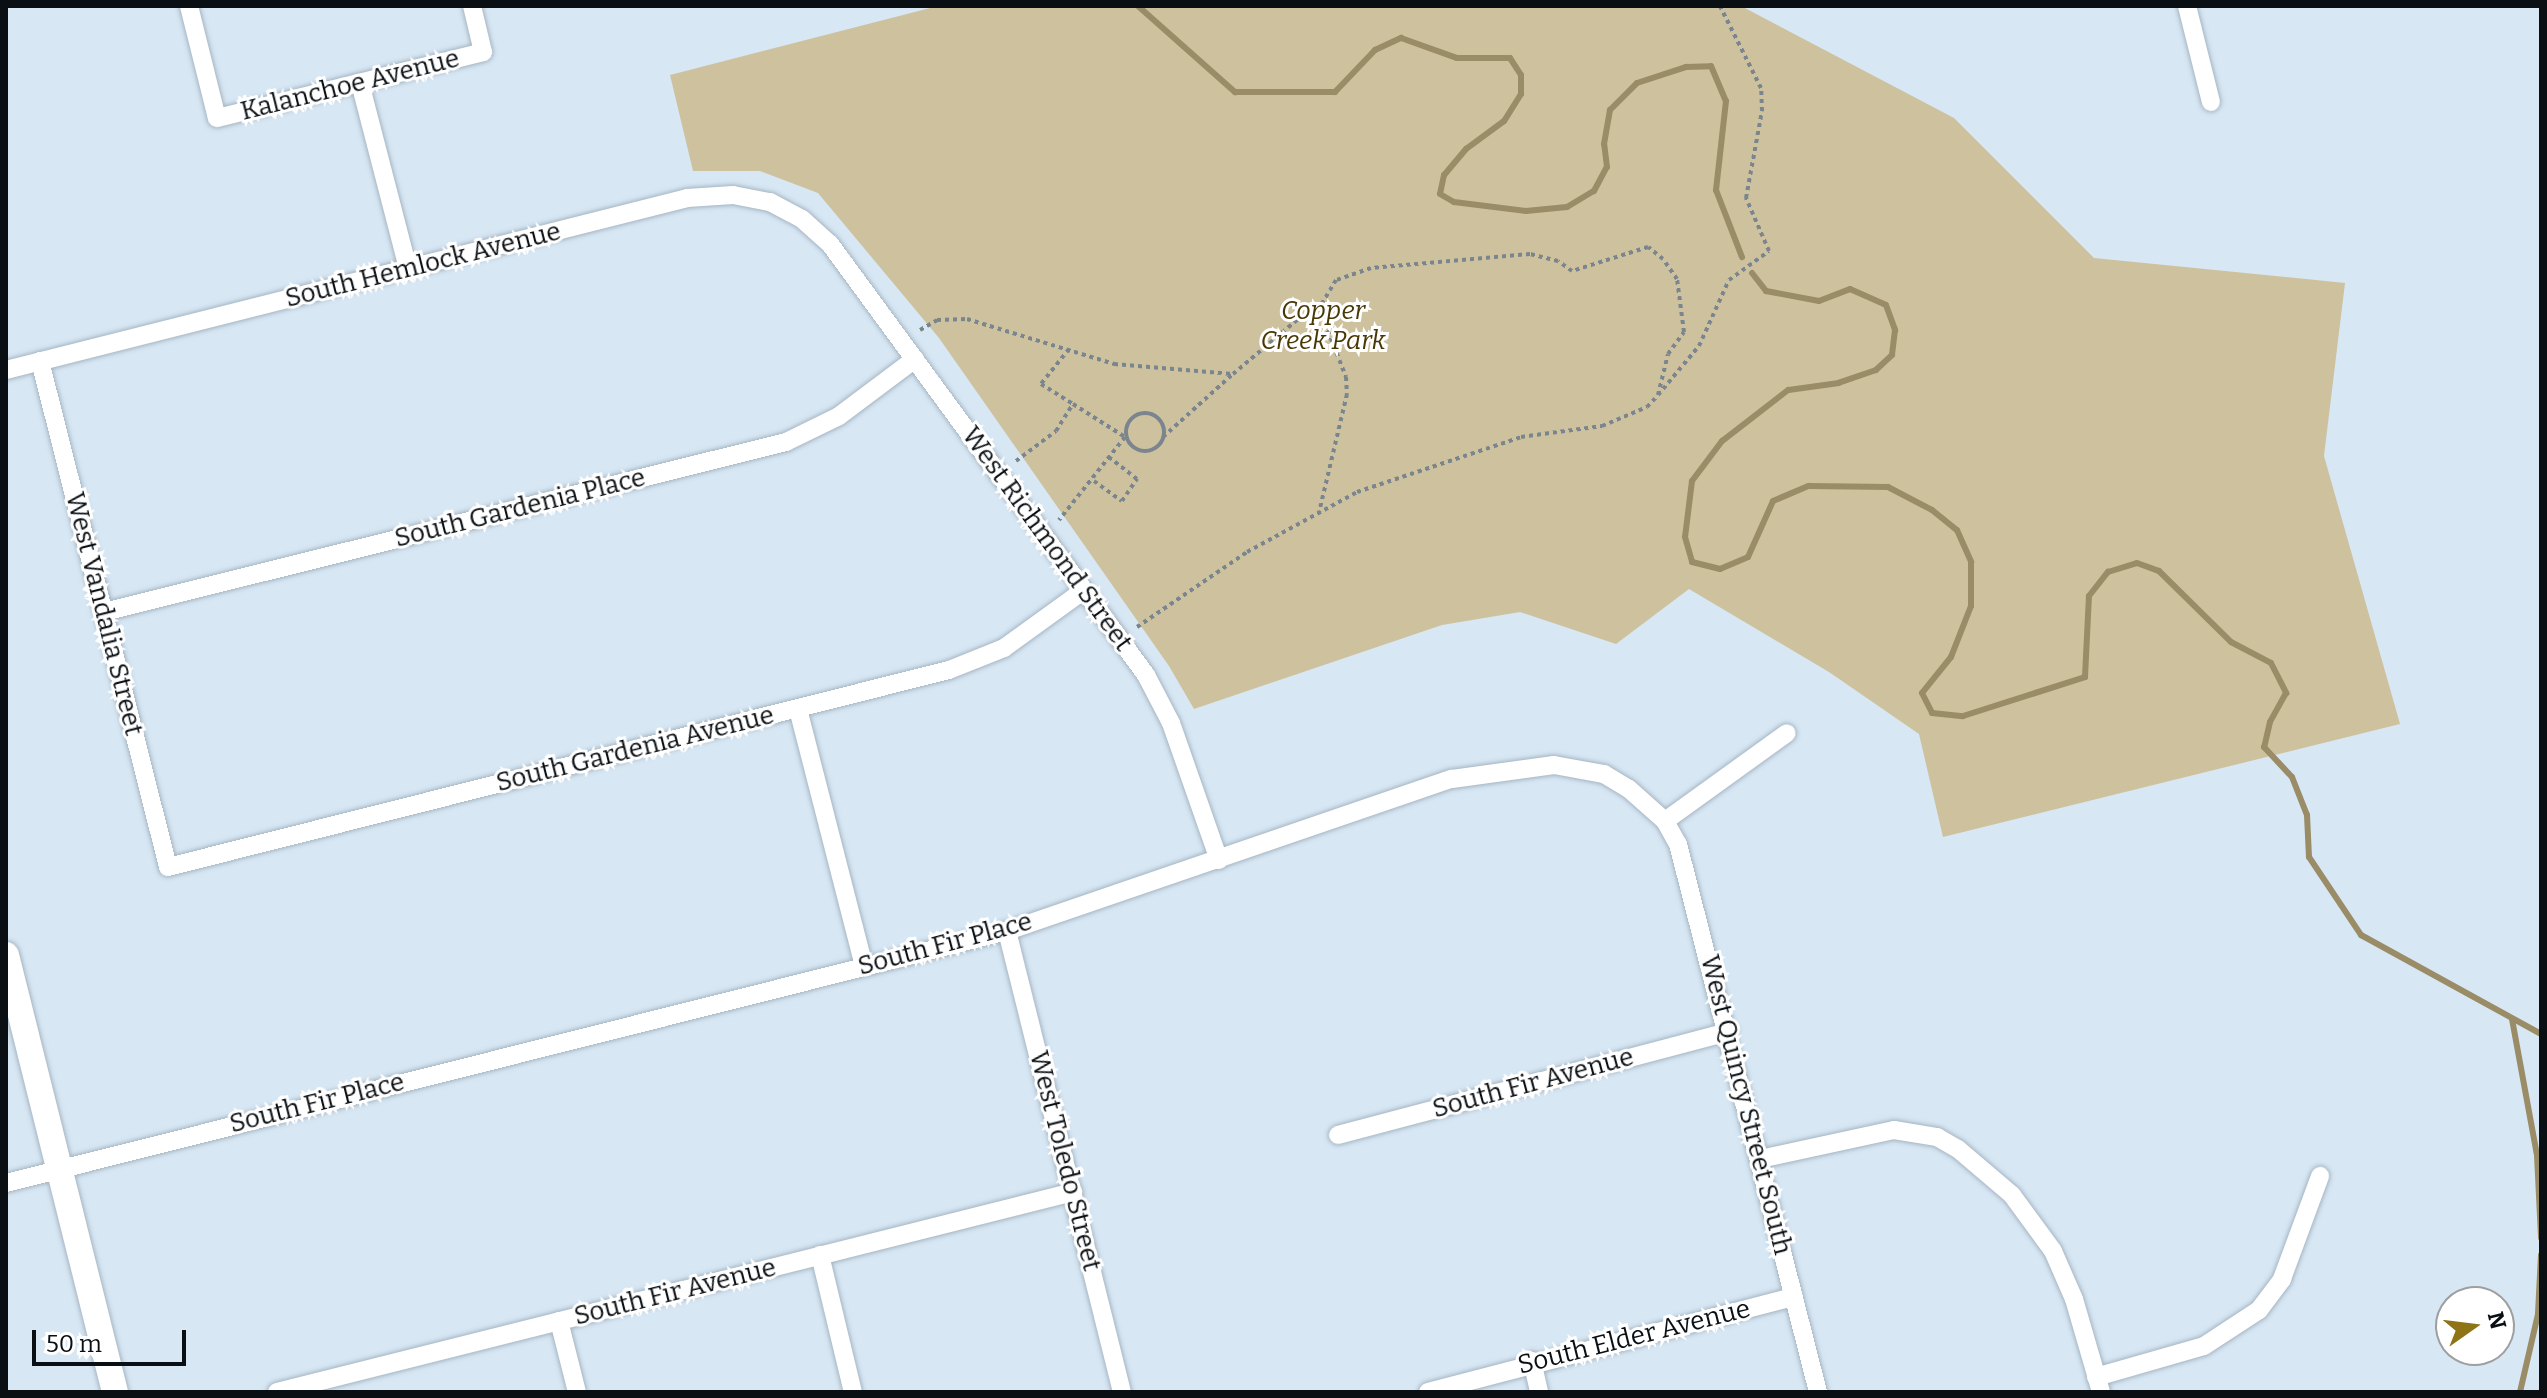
<!DOCTYPE html>
<style>
body{margin:0}
#map{position:relative;width:2547px;height:1398px;overflow:hidden;background:#d7e7f4;font-family:Bitter,serif}
div>[style]{position:absolute}
[style*='--x']{left:calc(var(--x)*1px);top:calc(var(--y)*1px);width:calc(var(--w)*1px);rotate:calc(var(--a)*1deg)}
.green>*{inset:0;background:#cec19e}
.stream>*{height:6px;margin:-3px;padding:0 3px;transform-origin:3px;border-radius:3px;background:#998c66}
.path>*{height:4px;margin-top:-2px;transform-origin:0;background:repeating-linear-gradient(90deg,#7a858e 0 4px,transparent 0 8px)}
.path>.ring{margin:-2px;padding:0;box-sizing:content-box;background:none;border:4px solid #7a858e;border-radius:50%}
.roads{filter:drop-shadow(0 0 2px #a6b5c2) drop-shadow(0 0 2px #a6b5c2)}
.street>*{height:18px;margin:-9px;padding:0 9px;transform-origin:9px;border-radius:9px;background:#fff}
.secondary>*{height:26px;margin:-13px;padding:0 13px;transform-origin:13px;border-radius:13px;background:#fff}
span{translate:-50% -50%;white-space:nowrap;text-align:center;line-height:1.15;-webkit-text-stroke:6px #fff;paint-order:stroke}
.street-label{font-size:26px;color:#0a0f13}
.park-label{font-size:26px;color:#473804;font-style:italic}
.frame{position:absolute;inset:0;border:8px solid #0a0f13;pointer-events:none}
.north{position:absolute;left:2435px;top:1286px;width:80px;height:80px;box-sizing:border-box;background:#fff;border:2px solid #9d9fa1;border-radius:50%;rotate:76deg;font-size:22px;font-weight:700;line-height:32px;text-align:center;color:#0a0f13}
.north::after{content:'';display:block;margin:auto;width:28px;height:36px;background:#8e7317;clip-path:polygon(50% 0,100% 100%,50% 72%,0 100%)}
.scale{position:absolute;left:32px;top:1330px;width:154px;height:36px;box-sizing:border-box;border:4px solid #0a0f13;border-top:0;padding-left:10px;font-size:24px;line-height:28px;white-space:nowrap;color:#0a0f13;-webkit-text-stroke:6px #fff;paint-order:stroke}
</style>
<div id="map">
<div class="green">
<i style="clip-path:polygon(938px 6px,1741px 6px,1954px 118px,2094px 258px,2345px 283px,2324px 456px,2400px 724px,1943px 837px,1919px 734px,1829px 672px,1689px 589px,1616px 644px,1520px 612px,1442px 625px,1194px 709px,1169px 666px,939px 338px,818px 193px,760px 171px,693px 171px,670px 75px)"></i>
</div>
<div class="stream">
<i style="--x:1138;--y:6;--w:130;--a:41.6"></i>
<i style="--x:1235;--y:92;--w:100;--a:0"></i>
<i style="--x:1335;--y:92;--w:58;--a:-46.4"></i>
<i style="--x:1375;--y:50;--w:29;--a:-25"></i>
<i style="--x:1401;--y:38;--w:59;--a:19.7"></i>
<i style="--x:1457;--y:58;--w:53;--a:0"></i>
<i style="--x:1510;--y:58;--w:20;--a:57"></i>
<i style="--x:1521;--y:75;--w:19;--a:90"></i>
<i style="--x:1521;--y:94;--w:32;--a:122"></i>
<i style="--x:1504;--y:121;--w:47;--a:143.6"></i>
<i style="--x:1466;--y:149;--w:34;--a:130"></i>
<i style="--x:1444;--y:175;--w:19;--a:102"></i>
<i style="--x:1440;--y:194;--w:16;--a:30"></i>
<i style="--x:1454;--y:202;--w:73;--a:7.1"></i>
<i style="--x:1526;--y:211;--w:41;--a:-5.6"></i>
<i style="--x:1567;--y:207;--w:31;--a:-31"></i>
<i style="--x:1594;--y:191;--w:27;--a:-62"></i>
<i style="--x:1607;--y:167;--w:23;--a:-97"></i>
<i style="--x:1604;--y:144;--w:35;--a:-80"></i>
<i style="--x:1610;--y:110;--w:38;--a:-45"></i>
<i style="--x:1637;--y:83;--w:52;--a:-18.1"></i>
<i style="--x:1686;--y:67;--w:25;--a:-2"></i>
<i style="--x:1711;--y:66;--w:38;--a:67"></i>
<i style="--x:1726;--y:101;--w:90;--a:96.4"></i>
<i style="--x:1716;--y:190;--w:72;--a:68.8"></i>
<i style="--x:1752;--y:273;--w:23;--a:52"></i>
<i style="--x:1766;--y:291;--w:54;--a:10.7"></i>
<i style="--x:1819;--y:301;--w:33;--a:-21"></i>
<i style="--x:1850;--y:289;--w:39;--a:24"></i>
<i style="--x:1886;--y:305;--w:27;--a:70"></i>
<i style="--x:1895;--y:330;--w:25;--a:97"></i>
<i style="--x:1892;--y:355;--w:22;--a:137"></i>
<i style="--x:1876;--y:370;--w:39;--a:161"></i>
<i style="--x:1839;--y:383;--w:51;--a:172.2"></i>
<i style="--x:1788;--y:390;--w:83;--a:142.3"></i>
<i style="--x:1722;--y:441;--w:50;--a:126.9"></i>
<i style="--x:1692;--y:481;--w:56;--a:97.1"></i>
<i style="--x:1685;--y:537;--w:26;--a:74"></i>
<i style="--x:1692;--y:562;--w:29;--a:14"></i>
<i style="--x:1720;--y:569;--w:30;--a:-23"></i>
<i style="--x:1748;--y:557;--w:61;--a:-65.9"></i>
<i style="--x:1773;--y:501;--w:39;--a:-23"></i>
<i style="--x:1809;--y:486;--w:79;--a:0.7"></i>
<i style="--x:1888;--y:487;--w:50;--a:27.6"></i>
<i style="--x:1932;--y:510;--w:32;--a:39"></i>
<i style="--x:1957;--y:530;--w:35;--a:66"></i>
<i style="--x:1971;--y:562;--w:44;--a:90"></i>
<i style="--x:1971;--y:606;--w:55;--a:111.4"></i>
<i style="--x:1951;--y:657;--w:46;--a:128.9"></i>
<i style="--x:1922;--y:693;--w:22;--a:63"></i>
<i style="--x:1932;--y:713;--w:31;--a:6"></i>
<i style="--x:1963;--y:716;--w:128;--a:-17.7"></i>
<i style="--x:2085;--y:677;--w:81;--a:-87.2"></i>
<i style="--x:2089;--y:596;--w:31;--a:-52"></i>
<i style="--x:2108;--y:572;--w:30;--a:-17"></i>
<i style="--x:2137;--y:563;--w:23;--a:20"></i>
<i style="--x:2159;--y:571;--w:101;--a:44.6"></i>
<i style="--x:2231;--y:642;--w:45;--a:27.7"></i>
<i style="--x:2271;--y:663;--w:34;--a:63"></i>
<i style="--x:2286;--y:693;--w:33;--a:119"></i>
<i style="--x:2270;--y:722;--w:26;--a:103"></i>
<i style="--x:2264;--y:747;--w:41;--a:47"></i>
<i style="--x:2292;--y:777;--w:41;--a:68.5"></i>
<i style="--x:2307;--y:815;--w:42;--a:87.3"></i>
<i style="--x:2309;--y:857;--w:94;--a:56.3"></i>
<i style="--x:2361;--y:935;--w:205;--a:28.8"></i>
<i style="--x:2512;--y:1019;--w:138;--a:79.6"></i>
<i style="--x:2537;--y:1155;--w:83;--a:87.2"></i>
<i style="--x:2520;--y:1392;--w:80;--a:-77"></i>
<i style="--x:2538;--y:1314;--w:59;--a:-87.1"></i>
</div>
<div class="path">
<i style="--x:920;--y:330;--w:20;--a:-30"></i>
<i style="--x:937;--y:320;--w:30;--a:-2"></i>
<i style="--x:967;--y:319;--w:154;--a:17"></i>
<i style="--x:1114;--y:364;--w:119;--a:4.8"></i>
<i style="--x:1233;--y:374;--w:85;--a:-40.2"></i>
<i style="--x:1298;--y:319;--w:24;--a:-28"></i>
<i style="--x:1069;--y:349;--w:45;--a:128.7"></i>
<i style="--x:1041;--y:384;--w:38;--a:32"></i>
<i style="--x:1658;--y:395;--w:64;--a:-50.1"></i>
<i style="--x:1699;--y:346;--w:72;--a:-65.6"></i>
<i style="--x:1729;--y:280;--w:49;--a:-35.9"></i>
<i style="--x:1769;--y:251;--w:58;--a:-113.5"></i>
<i style="--x:1746;--y:198;--w:88;--a:-79.6"></i>
<i style="--x:1762;--y:111;--w:23;--a:-92"></i>
<i style="--x:1761;--y:88;--w:92;--a:-116.6"></i>
<i class="ring" style="left:1126px;top:413px;width:34px;height:34px"></i>
<i style="--x:1163;--y:437;--w:94;--a:-42"></i>
<i style="--x:1016;--y:461;--w:50;--a:-36.9"></i>
<i style="--x:1056;--y:431;--w:32;--a:-58"></i>
<i style="--x:1073;--y:404;--w:62;--a:32.4"></i>
<i style="--x:1125;--y:437;--w:106;--a:128.5"></i>
<i style="--x:1094;--y:481;--w:34;--a:36"></i>
<i style="--x:1122;--y:501;--w:27;--a:-56"></i>
<i style="--x:1137;--y:479;--w:34;--a:-142"></i>
<i style="--x:1137;--y:627;--w:133;--a:-34.3"></i>
<i style="--x:1247;--y:552;--w:125;--a:-28.6"></i>
<i style="--x:1357;--y:492;--w:173;--a:-18.5"></i>
<i style="--x:1521;--y:437;--w:82;--a:-7.7"></i>
<i style="--x:1602;--y:426;--w:49;--a:-22.9"></i>
<i style="--x:1647;--y:407;--w:16;--a:-47"></i>
<i style="--x:1658;--y:395;--w:42;--a:-76.3"></i>
<i style="--x:1668;--y:354;--w:27;--a:-54"></i>
<i style="--x:1684;--y:332;--w:53;--a:-97.5"></i>
<i style="--x:1677;--y:279;--w:24;--a:-125"></i>
<i style="--x:1663;--y:259;--w:19;--a:-141"></i>
<i style="--x:1648;--y:247;--w:80;--a:162.5"></i>
<i style="--x:1572;--y:271;--w:17;--a:-144"></i>
<i style="--x:1558;--y:261;--w:29;--a:-166"></i>
<i style="--x:1530;--y:254;--w:160;--a:175"></i>
<i style="--x:1371;--y:268;--w:37;--a:161"></i>
<i style="--x:1336;--y:280;--w:33;--a:121"></i>
<i style="--x:1319;--y:308;--w:74;--a:68.6"></i>
<i style="--x:1346;--y:377;--w:17;--a:87"></i>
<i style="--x:1347;--y:394;--w:121;--a:103.3"></i>
</div>
<div class="roads">
<div class="street">
<i style="--x:189;--y:6;--w:115;--a:76"></i>
<i style="--x:217;--y:118;--w:274;--a:-13.9"></i>
<i style="--x:483;--y:52;--w:47;--a:-103.4"></i>
<i style="--x:2187;--y:6;--w:99;--a:76"></i>
<i style="--x:360;--y:83;--w:192;--a:75.5"></i>
<i style="--x:40;--y:361;--w:522;--a:75.8"></i>
<i style="--x:168;--y:867;--w:805;--a:-14.16"></i>
<i style="--x:949;--y:670;--w:59;--a:-21.8"></i>
<i style="--x:1004;--y:648;--w:99;--a:-35.9"></i>
<i style="--x:6;--y:370;--w:702;--a:-14.17"></i>
<i style="--x:687;--y:198;--w:46;--a:-3.7"></i>
<i style="--x:733;--y:195;--w:38;--a:11"></i>
<i style="--x:770;--y:202;--w:36;--a:28"></i>
<i style="--x:802;--y:219;--w:38;--a:42"></i>
<i style="--x:830;--y:244;--w:534;--a:53.75"></i>
<i style="--x:1146;--y:675;--w:54;--a:62.5"></i>
<i style="--x:1171;--y:723;--w:145;--a:70.7"></i>
<i style="--x:104;--y:612;--w:703;--a:-14"></i>
<i style="--x:786;--y:442;--w:59;--a:-26.1"></i>
<i style="--x:839;--y:416;--w:95;--a:-36.9"></i>
<i style="--x:798;--y:709;--w:265;--a:75.6"></i>
<i style="--x:1665;--y:821;--w:150;--a:-35.8"></i>
<i style="--x:1007;--y:931;--w:475;--a:76"></i>
<i style="--x:1338;--y:1135;--w:404;--a:-14.8"></i>
<i style="--x:1760;--y:1159;--w:137;--a:-12.2"></i>
<i style="--x:1894;--y:1130;--w:44;--a:9.2"></i>
<i style="--x:1937;--y:1137;--w:24;--a:30"></i>
<i style="--x:1958;--y:1149;--w:71;--a:40.4"></i>
<i style="--x:2012;--y:1195;--w:69;--a:53.8"></i>
<i style="--x:2053;--y:1251;--w:52;--a:66.4"></i>
<i style="--x:2074;--y:1299;--w:97;--a:73.8"></i>
<i style="--x:6;--y:1183;--w:1032;--a:-14.13"></i>
<i style="--x:1007;--y:931;--w:470;--a:-18.9"></i>
<i style="--x:1452;--y:779;--w:103;--a:-7.8"></i>
<i style="--x:1554;--y:765;--w:51;--a:10.2"></i>
<i style="--x:1604;--y:774;--w:29;--a:31"></i>
<i style="--x:1629;--y:789;--w:48;--a:41.6"></i>
<i style="--x:1665;--y:821;--w:26;--a:61"></i>
<i style="--x:1678;--y:844;--w:566;--a:75.67"></i>
<i style="--x:820;--y:1255;--w:141;--a:76.5"></i>
<i style="--x:559;--y:1321;--w:73;--a:75.8"></i>
<i style="--x:1532;--y:1361;--w:32;--a:77"></i>
<i style="--x:2096;--y:1377;--w:112;--a:-16"></i>
<i style="--x:2204;--y:1346;--w:66;--a:-33.2"></i>
<i style="--x:2259;--y:1310;--w:39;--a:-53"></i>
<i style="--x:2282;--y:1279;--w:110;--a:-69.7"></i>
<i style="--x:277;--y:1392;--w:821;--a:-14.1"></i>
<i style="--x:1428;--y:1392;--w:378;--a:-14.6"></i>
</div>
<div class="secondary">
<i style="--x:6;--y:955;--w:450;--a:76"></i>
</div>
</div>
<div class="street-label">
<span style="left:350px;top:85px;rotate:-14deg">Kalanchoe Avenue</span>
<span style="left:423px;top:265px;rotate:-14deg">South Hemlock Avenue</span>
<span style="left:520px;top:508px;rotate:-14deg">South Gardenia Place</span>
<span style="left:1047px;top:539px;rotate:54deg">West Richmond Street</span>
<span style="left:104px;top:614px;rotate:76deg">West Vandalia Street</span>
<span style="left:635px;top:749px;rotate:-14deg">South Gardenia Avenue</span>
<span style="left:945px;top:944px;rotate:-15deg">South Fir Place</span>
<span style="left:1533px;top:1083px;rotate:-15deg">South Fir Avenue</span>
<span style="left:317px;top:1103px;rotate:-14deg">South Fir Place</span>
<span style="left:1746px;top:1105px;rotate:76deg">West Quincy Street South</span>
<span style="left:1065px;top:1161px;rotate:76deg">West Toledo Street</span>
<span style="left:675px;top:1292px;rotate:-14deg">South Fir Avenue</span>
<span style="left:1634px;top:1337px;rotate:-14deg">South Elder Avenue</span>
</div>
<div class="park-label">
<span style="left:1323px;top:326px">Copper<br>Creek Park</span>
</div>
<div class="frame"></div>
<div class="north">N</div>
<div class="scale">50 m</div>
</div>
